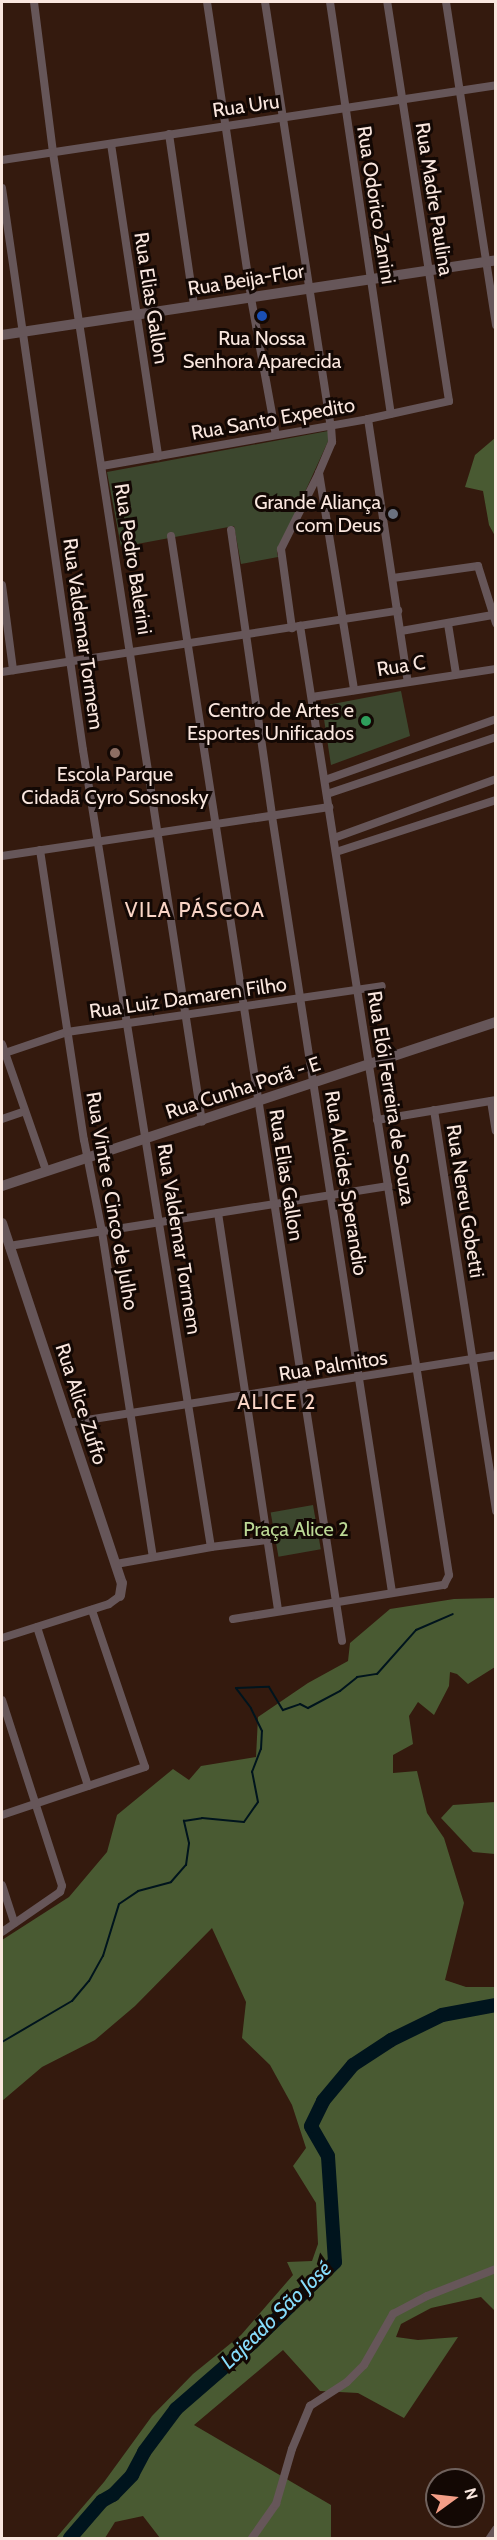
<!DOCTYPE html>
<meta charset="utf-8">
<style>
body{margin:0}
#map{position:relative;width:497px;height:2540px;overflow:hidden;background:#341a0e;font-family:Cabin,sans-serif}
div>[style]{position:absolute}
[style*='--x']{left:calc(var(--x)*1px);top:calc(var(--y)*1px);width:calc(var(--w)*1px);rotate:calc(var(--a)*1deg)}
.green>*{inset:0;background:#3c472e;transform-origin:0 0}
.forest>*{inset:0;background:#495a32}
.stream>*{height:2px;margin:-1px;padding:0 1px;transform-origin:1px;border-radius:1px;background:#00141d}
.river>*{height:14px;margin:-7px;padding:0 7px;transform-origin:7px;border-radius:7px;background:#00141d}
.minor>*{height:8px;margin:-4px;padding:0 4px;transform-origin:4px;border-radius:4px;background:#665659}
.tertiary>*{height:10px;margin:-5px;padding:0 5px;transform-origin:5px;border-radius:5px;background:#665659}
.dots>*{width:16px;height:16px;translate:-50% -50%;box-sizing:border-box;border:3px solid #130804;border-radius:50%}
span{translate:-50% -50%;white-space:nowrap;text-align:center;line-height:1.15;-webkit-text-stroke:6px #130804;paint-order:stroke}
.street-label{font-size:20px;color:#fae7df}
.poi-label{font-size:20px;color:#fae7df}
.right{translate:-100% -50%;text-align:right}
.park-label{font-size:20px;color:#bbd895}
.neighbourhood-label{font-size:21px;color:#f9d4c5;letter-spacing:1.5px}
.water-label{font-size:21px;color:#86dcfc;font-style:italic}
.frame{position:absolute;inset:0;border:3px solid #fae7df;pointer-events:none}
.north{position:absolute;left:425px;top:2468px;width:60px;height:60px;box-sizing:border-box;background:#130804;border:2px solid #6f615c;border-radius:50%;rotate:75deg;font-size:16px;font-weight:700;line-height:24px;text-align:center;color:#fae7df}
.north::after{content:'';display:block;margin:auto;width:21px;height:27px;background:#f49e87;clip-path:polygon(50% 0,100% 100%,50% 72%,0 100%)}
</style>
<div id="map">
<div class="green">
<i style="clip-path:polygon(328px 431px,330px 437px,277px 553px,278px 557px,241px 564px,234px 526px,121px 547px,107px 472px)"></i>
<i style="clip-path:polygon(401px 691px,410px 736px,331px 765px,322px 706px)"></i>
<i style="left:313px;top:1505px;width:45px;height:43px;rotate:80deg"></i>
</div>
<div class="forest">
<i style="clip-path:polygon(495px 438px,495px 536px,489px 525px,483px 491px,465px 487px,475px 455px)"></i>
<i style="clip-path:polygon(495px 1598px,495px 1667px,468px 1684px,457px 1674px,450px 1672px,449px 1686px,434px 1715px,418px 1702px,409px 1716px,413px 1744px,393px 1755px,393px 1773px,417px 1771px,427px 1813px,444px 1838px,464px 1903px,445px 1980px,466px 1987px,495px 1987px,495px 2311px,481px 2297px,431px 2308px,401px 2324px,396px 2337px,418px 2340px,458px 2337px,404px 2418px,358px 2393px,320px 2391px,283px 2350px,194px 2425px,331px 2505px,331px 2538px,160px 2538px,143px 2516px,115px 2522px,105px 2538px,56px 2538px,104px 2482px,152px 2416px,193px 2374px,241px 2335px,293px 2275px,287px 2262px,312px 2261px,318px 2244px,316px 2203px,293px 2166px,306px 2148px,292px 2105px,270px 2065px,242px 2038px,246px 2002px,212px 1928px,135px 2006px,95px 2040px,42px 2067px,2px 2101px,2px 1940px,69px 1897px,107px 1852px,117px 1815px,173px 1769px,189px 1780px,201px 1766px,256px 1757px,258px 1717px,308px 1683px,348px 1661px,350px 1643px,390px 1609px,454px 1599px)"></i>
<i style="clip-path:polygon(495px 1802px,495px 1854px,473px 1852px,441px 1818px,453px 1805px)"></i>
</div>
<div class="stream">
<i style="--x:2;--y:2042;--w:81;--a:-30.4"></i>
<i style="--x:72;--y:2001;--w:26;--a:-50"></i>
<i style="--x:89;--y:1981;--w:29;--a:-61"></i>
<i style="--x:103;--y:1956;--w:54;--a:-72.9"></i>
<i style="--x:119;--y:1904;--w:23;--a:-34"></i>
<i style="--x:138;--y:1891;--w:34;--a:-15"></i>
<i style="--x:171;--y:1882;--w:23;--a:-49"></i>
<i style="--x:186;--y:1865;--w:22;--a:-82"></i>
<i style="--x:189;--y:1843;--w:23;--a:-103"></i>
<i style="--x:184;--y:1821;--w:18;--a:-9"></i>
<i style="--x:202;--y:1818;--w:42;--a:5.4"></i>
<i style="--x:244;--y:1822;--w:24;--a:-55"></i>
<i style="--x:258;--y:1802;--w:31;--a:-101"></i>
<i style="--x:252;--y:1772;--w:25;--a:-69"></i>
<i style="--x:261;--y:1749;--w:18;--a:-87"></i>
<i style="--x:262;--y:1731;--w:25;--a:-116"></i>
<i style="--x:251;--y:1708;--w:25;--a:-127"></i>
<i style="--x:236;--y:1688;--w:33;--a:-2"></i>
<i style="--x:269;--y:1687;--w:27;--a:59"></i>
<i style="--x:283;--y:1710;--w:18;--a:-19"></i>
<i style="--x:300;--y:1704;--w:9;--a:27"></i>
<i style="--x:308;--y:1708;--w:36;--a:-28"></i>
<i style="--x:340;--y:1691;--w:22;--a:-39"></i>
<i style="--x:357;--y:1677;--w:20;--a:-9"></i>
<i style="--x:377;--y:1674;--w:59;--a:-48.4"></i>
<i style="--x:416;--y:1630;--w:40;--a:-23.4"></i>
</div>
<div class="river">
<i style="--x:70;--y:2538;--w:49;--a:-49.1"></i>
<i style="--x:102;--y:2501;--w:13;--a:-29"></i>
<i style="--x:113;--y:2495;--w:28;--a:-46"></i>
<i style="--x:132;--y:2475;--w:26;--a:-62"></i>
<i style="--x:144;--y:2452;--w:54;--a:-53.3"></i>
<i style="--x:176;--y:2409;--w:101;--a:-41"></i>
<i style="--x:252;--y:2343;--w:116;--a:-44.3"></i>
<i style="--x:335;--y:2262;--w:106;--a:-93.8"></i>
<i style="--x:328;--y:2156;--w:34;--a:-120"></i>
<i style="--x:311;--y:2126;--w:28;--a:-64"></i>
<i style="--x:323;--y:2101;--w:47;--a:-50.2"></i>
<i style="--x:353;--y:2065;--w:45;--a:-33.3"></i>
<i style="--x:391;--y:2040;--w:57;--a:-26.1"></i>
<i style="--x:442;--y:2015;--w:55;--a:-10.5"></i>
</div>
<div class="minor">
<i style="--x:34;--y:2;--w:152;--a:82.8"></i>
<i style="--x:53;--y:153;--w:980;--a:81.26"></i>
<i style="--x:207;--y:2;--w:299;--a:81.5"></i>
<i style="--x:251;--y:298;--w:139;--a:79.7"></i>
<i style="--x:265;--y:2;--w:429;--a:81.2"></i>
<i style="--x:331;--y:426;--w:16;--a:86"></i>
<i style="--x:332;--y:442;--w:34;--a:113"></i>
<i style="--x:319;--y:473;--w:85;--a:116.6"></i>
<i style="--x:281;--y:549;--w:80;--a:82.1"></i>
<i style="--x:330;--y:2;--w:416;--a:81.6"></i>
<i style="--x:446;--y:2;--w:327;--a:81.2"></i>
<i style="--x:169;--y:134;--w:174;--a:81.7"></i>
<i style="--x:111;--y:144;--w:316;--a:81.4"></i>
<i style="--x:2;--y:160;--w:500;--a:-8.6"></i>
<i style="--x:2;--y:188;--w:568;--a:81.8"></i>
<i style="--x:83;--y:750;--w:807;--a:80.88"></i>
<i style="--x:368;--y:419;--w:266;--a:81.4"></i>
<i style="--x:102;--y:466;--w:270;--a:-10"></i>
<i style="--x:368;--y:419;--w:83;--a:-12.5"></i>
<i style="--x:449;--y:401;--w:404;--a:-98.8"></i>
<i style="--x:319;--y:473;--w:220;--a:80.8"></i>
<i style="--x:231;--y:530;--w:289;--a:81.8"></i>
<i style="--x:272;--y:816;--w:785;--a:81.21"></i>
<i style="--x:171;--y:536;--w:1118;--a:81.2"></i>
<i style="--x:393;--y:578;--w:86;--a:-8"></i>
<i style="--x:478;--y:566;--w:60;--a:72.5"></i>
<i style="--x:2;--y:585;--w:86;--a:82.6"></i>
<i style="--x:448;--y:624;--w:51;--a:80.9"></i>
<i style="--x:401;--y:631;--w:93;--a:-9.9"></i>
<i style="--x:2;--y:672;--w:401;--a:-8.8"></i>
<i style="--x:312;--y:697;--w:186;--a:-8.7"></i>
<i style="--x:325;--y:780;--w:182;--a:-19.6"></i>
<i style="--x:327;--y:794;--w:178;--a:-18.6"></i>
<i style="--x:334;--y:838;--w:172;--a:-20"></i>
<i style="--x:40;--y:850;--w:293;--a:81.4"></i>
<i style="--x:84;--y:1140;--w:94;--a:78.9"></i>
<i style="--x:102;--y:1232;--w:329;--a:81.1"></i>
<i style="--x:336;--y:852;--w:168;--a:-18"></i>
<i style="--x:2;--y:856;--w:331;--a:-8.5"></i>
<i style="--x:2;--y:1044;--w:133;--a:70.8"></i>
<i style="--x:2;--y:1054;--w:69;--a:-18.7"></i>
<i style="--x:67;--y:1032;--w:318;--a:-8.3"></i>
<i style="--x:491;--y:1101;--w:30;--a:81"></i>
<i style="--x:434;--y:1110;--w:406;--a:81.2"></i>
<i style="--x:2;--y:1119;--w:24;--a:-19"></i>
<i style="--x:377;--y:1120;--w:121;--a:-9.5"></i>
<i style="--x:218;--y:1213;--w:402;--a:81.4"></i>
<i style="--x:9;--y:1246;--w:384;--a:-9"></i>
<i style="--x:68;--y:1423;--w:433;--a:-9"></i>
<i style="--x:116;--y:1564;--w:97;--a:-10.1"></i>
<i style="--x:211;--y:1547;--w:56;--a:-7.1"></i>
<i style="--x:233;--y:1619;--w:214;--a:-9.2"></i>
<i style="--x:444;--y:1585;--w:11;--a:-63"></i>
<i style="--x:449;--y:1575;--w:961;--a:-98.92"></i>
<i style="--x:37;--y:1627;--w:167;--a:72.2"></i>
<i style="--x:2;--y:1638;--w:112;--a:-17.6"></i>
<i style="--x:109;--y:1604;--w:14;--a:-36"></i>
<i style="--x:2;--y:1700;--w:195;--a:72.1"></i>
<i style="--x:62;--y:1886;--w:6;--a:108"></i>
<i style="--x:60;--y:1892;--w:70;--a:145.4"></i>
<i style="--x:2;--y:1815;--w:151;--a:-18.6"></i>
<i style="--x:145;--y:1767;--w:166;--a:-108.7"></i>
<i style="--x:2;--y:1885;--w:40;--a:72"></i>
<i style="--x:252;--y:2538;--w:42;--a:-54.8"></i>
<i style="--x:276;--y:2504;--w:57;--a:-73.8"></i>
<i style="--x:292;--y:2449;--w:47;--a:-67.3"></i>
<i style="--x:310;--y:2406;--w:44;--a:-33"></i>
<i style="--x:347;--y:2382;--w:24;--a:-45"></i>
<i style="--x:364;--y:2365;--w:59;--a:-60.4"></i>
<i style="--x:393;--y:2314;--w:38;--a:-28"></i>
<i style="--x:427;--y:2296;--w:74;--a:-21.4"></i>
<i style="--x:490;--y:2538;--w:11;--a:-56"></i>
</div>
<div class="tertiary">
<i style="--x:2;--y:335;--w:500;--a:-8.6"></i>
<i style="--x:2;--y:1186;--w:521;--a:-18.37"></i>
<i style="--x:2;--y:1223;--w:379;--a:71.6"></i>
<i style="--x:122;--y:1583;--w:13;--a:99"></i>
</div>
<div class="dots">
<i style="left:262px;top:316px;background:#1a4fb4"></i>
<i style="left:393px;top:514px;background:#6b7280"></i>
<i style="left:366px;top:721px;background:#2e9e5b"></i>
<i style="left:115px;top:753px;background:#8d6e63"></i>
</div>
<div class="street-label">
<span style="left:246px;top:106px;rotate:-8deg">Rua Uru</span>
<span style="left:434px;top:199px;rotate:81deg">Rua Madre Paulina</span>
<span style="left:376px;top:205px;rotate:81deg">Rua Odorico Zanini</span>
<span style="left:246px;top:280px;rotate:-9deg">Rua Beija-Flor</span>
<span style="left:151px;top:298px;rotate:81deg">Rua Elias Gallon</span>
<span style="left:273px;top:419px;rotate:-10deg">Rua Santo Expedito</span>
<span style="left:133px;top:559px;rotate:81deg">Rua Pedro Balerini</span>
<span style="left:83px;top:634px;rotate:82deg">Rua Valdemar Tormem</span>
<span style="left:401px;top:666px;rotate:-9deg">Rua C</span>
<span style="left:188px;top:998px;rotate:-8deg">Rua Luiz Damaren Filho</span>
<span style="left:243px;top:1088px;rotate:-18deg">Rua Cunha Porã - E</span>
<span style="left:391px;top:1098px;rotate:81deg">Rua Elói Ferreira de Souza</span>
<span style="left:286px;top:1175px;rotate:81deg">Rua Elias Gallon</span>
<span style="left:346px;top:1183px;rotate:81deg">Rua Alcides Sperandio</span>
<span style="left:112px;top:1201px;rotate:80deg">Rua Vinte e Cinco de Julho</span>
<span style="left:465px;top:1201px;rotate:81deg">Rua Nereu Gobetti</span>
<span style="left:179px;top:1239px;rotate:81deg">Rua Valdemar Tormem</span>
<span style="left:333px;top:1366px;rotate:-9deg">Rua Palmitos</span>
<span style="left:81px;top:1404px;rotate:72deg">Rua Alice Zuffo</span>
</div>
<div class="poi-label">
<span style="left:262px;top:350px">Rua Nossa<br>Senhora Aparecida</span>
<span class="right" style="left:381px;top:514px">Grande Aliança<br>com Deus</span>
<span class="right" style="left:354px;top:722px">Centro de Artes e<br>Esportes Unificados</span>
<span style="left:115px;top:786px">Escola Parque<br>Cidadã Cyro Sosnosky</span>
</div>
<div class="park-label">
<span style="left:296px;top:1529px">Praça Alice 2</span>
</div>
<div class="neighbourhood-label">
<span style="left:195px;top:910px">VILA PÁSCOA</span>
<span style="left:277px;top:1402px">ALICE 2</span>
</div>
<div class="water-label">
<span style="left:276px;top:2315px;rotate:-44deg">Lajeado São José</span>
</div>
<div class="frame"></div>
<div class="north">N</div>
</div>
